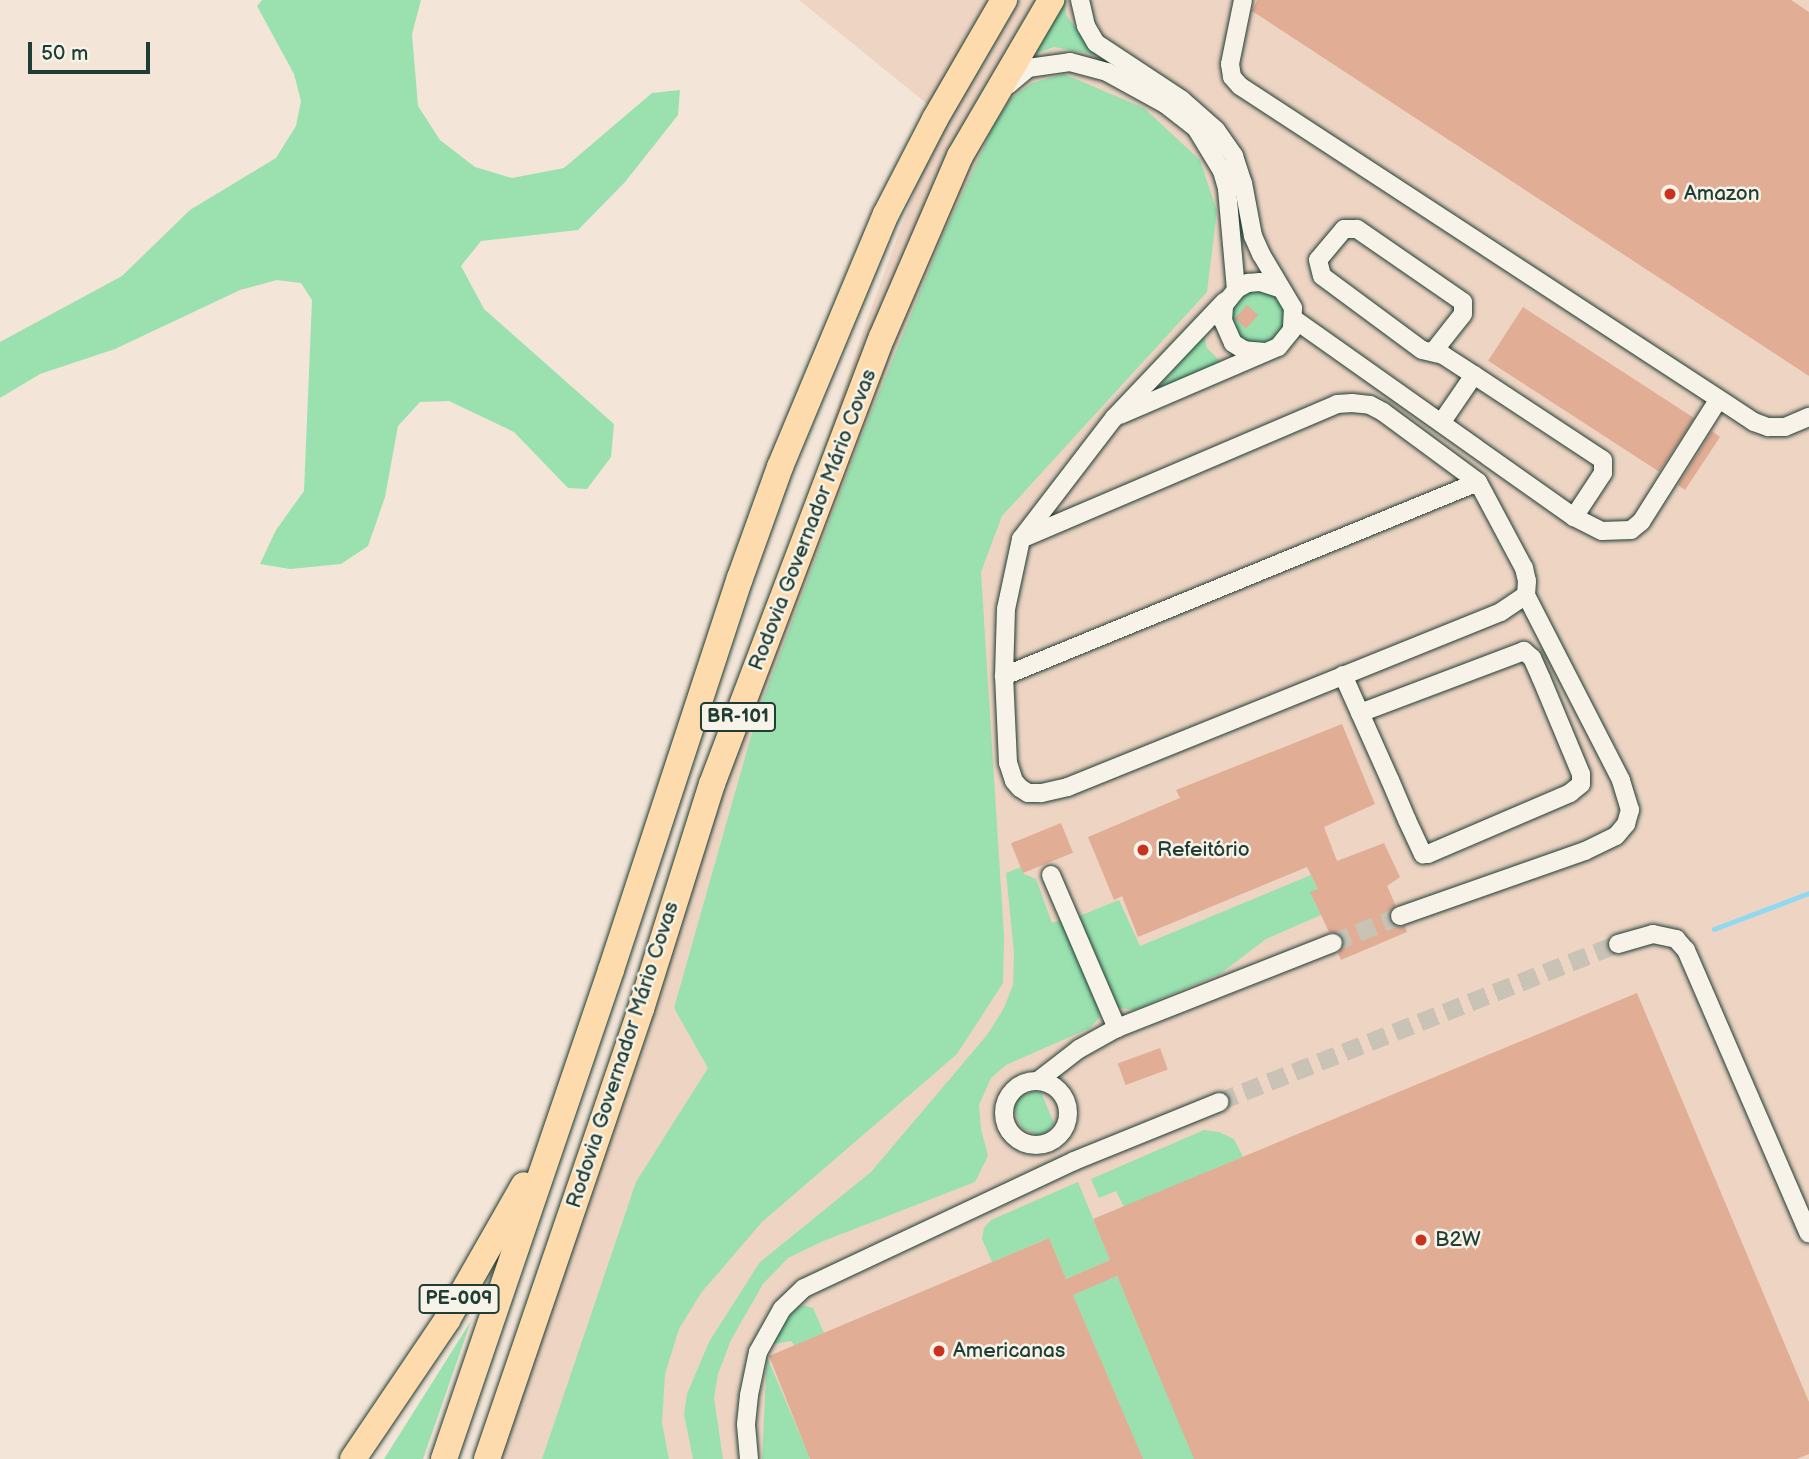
<!DOCTYPE html>
<meta charset="utf-8">
<style>
body{margin:0}
#map{position:relative;width:1809px;height:1459px;overflow:hidden;background:#f3e5d7;font-family:"Balsamiq Sans",sans-serif}
div>[style]{position:absolute}
[style*='--x']{left:calc(var(--x)*1px);top:calc(var(--y)*1px);width:calc(var(--w)*1px);rotate:calc(var(--a)*1deg)}
.built>*{inset:0;background:#eed4c3}
.green>*{inset:0;background:#9ae1af;transform-origin:0 0}
.round{border-radius:50%}
.stream>*{height:5px;margin:-2.5px;padding:0 2.5px;transform-origin:2.5px;border-radius:2.5px;background:#91d9f2}
.building>*{inset:0;background:#e1ad95;transform-origin:0 0}
.minor-tunnel>*{height:18px;margin-top:-9px;transform-origin:0;background:repeating-linear-gradient(90deg,#c9c3b6 0 18px,transparent 0 27px)}
.roads{filter:drop-shadow(0 0 2px #1f3d34) drop-shadow(0 0 2px #1f3d34)}
.minor>*{height:18px;margin:-9px;padding:0 9px;transform-origin:9px;border-radius:9px;background:#f7f3e8}
.minor>.ring{margin:-9px;padding:0;box-sizing:content-box;background:none;border:18px solid #f7f3e8;border-radius:50%}
.highway>*{height:26px;margin:-13px;padding:0 13px;transform-origin:13px;border-radius:13px;background:#fedbac}
.dots>*{width:19px;height:19px;translate:-50% -50%;box-sizing:border-box;border:4px solid #f7f3e8;border-radius:50%}
span{translate:-50% -50%;white-space:nowrap;text-align:center;line-height:1.15;-webkit-text-stroke:5px #f7f3e8;paint-order:stroke}
.shield-label span{padding:2px 5px;background:#f7f3e8;border:2px solid;border-radius:5px;-webkit-text-stroke-width:0}
.shield-label{font-size:19px;color:#1f3d34;font-weight:700}
.poi-label{font-size:21px;color:#1f3d34}
.left{translate:0 -50%;text-align:left}
.street-label{font-size:21px;color:#1f3d34}
.scale{position:absolute;left:28px;top:42px;width:122px;height:32px;box-sizing:border-box;border:4px solid #1f3d34;border-top:0;padding-left:9px;font-size:21px;line-height:24px;white-space:nowrap;color:#1f3d34;-webkit-text-stroke:5px #f7f3e8;paint-order:stroke}
</style>
<div id="map">
<div class="built">
<i style="clip-path:polygon(799px 0,1809px 0,1809px 1459px,487px 1459px,863px 331px,942px 116px)"></i>
</div>
<div class="green">
<i style="clip-path:polygon(262px 0,421px 0,412px 34px,418px 106px,440px 140px,475px 167px,512px 178px,564px 168px,652px 93px,680px 90px,678px 115px,625px 182px,578px 230px,481px 241px,461px 266px,484px 309px,614px 424px,611px 457px,587px 489px,568px 488px,514px 432px,449px 401px,420px 402px,398px 426px,385px 497px,368px 546px,341px 564px,290px 569px,260px 564px,276px 530px,304px 491px,312px 300px,301px 283px,277px 280px,240px 290px,115px 349px,40px 374px,0 398px,0 342px,122px 276px,190px 210px,276px 158px,296px 126px,301px 101px,294px 74px,257px 6px)"></i>
<i style="clip-path:polygon(1061px 0,1065px 0,1066px 15px,1097px 55px,1054px 47px,1024px 58px)"></i>
<i style="clip-path:polygon(1064px 74px,1144px 108px,1200px 160px,1217px 211px,1207px 292px,1002px 516px,981px 572px,1004px 936px,1003px 983px,957px 1054px,762px 1222px,701px 1293px,679px 1329px,665px 1374px,662px 1423px,669px 1459px,542px 1459px,636px 1182px,708px 1068px,674px 1008px,757px 715px,862px 435px,944px 233px,994px 125px,1011px 98px,1032px 83px)"></i>
<i class="round" style="left:1232px;top:290px;width:54px;height:54px"></i>
<i style="clip-path:polygon(1204px 335px,1207px 348px,1222px 363px,1154px 392px)"></i>
<i style="clip-path:polygon(1021px 867px,1024px 874px,1036px 879px,1052px 923px,1063px 919px,1100px 1006px,1099px 1018px,1090px 1028px,1006px 1065px,991px 1078px,979px 1105px,981px 1129px,988px 1156px,975px 1182px,821px 1242px,788px 1258px,763px 1284px,731px 1340px,718px 1374px,714px 1398px,723px 1459px,693px 1459px,684px 1414px,687px 1394px,709px 1342px,760px 1262px,871px 1172px,987px 1035px,1004px 1008px,1013px 985px,1014px 953px,1006px 873px)"></i>
<i style="clip-path:polygon(1311px 875px,1318px 889px,1311px 893px,1321px 915px,1266px 939px,1220px 974px,1134px 1010px,1119px 1008px,1113px 1001px,1079px 916px,1119px 900px,1140px 946px)"></i>
<i style="clip-path:polygon(1033px 1092px,1041px 1092px,1054px 1123px,1047px 1132px,1038px 1135px,1022px 1128px,1016px 1114px,1015px 1106px,1020px 1097px)"></i>
<i style="clip-path:polygon(1204px 1130px,1219px 1132px,1234px 1139px,1243px 1157px,1124px 1207px,1116px 1191px,1099px 1198px,1091px 1179px)"></i>
<i style="clip-path:polygon(1078px 1182px,1110px 1260px,1066px 1279px,1049px 1238px,992px 1262px,982px 1239px,984px 1228px,991px 1220px)"></i>
<i style="left:1117px;top:1276px;width:199px;height:48px;rotate:67deg"></i>
<i style="clip-path:polygon(803px 1305px,813px 1308px,824px 1333px,795px 1346px,791px 1341px,774px 1344px,772px 1340px,797px 1307px)"></i>
<i style="clip-path:polygon(471px 1321px,423px 1459px,384px 1459px)"></i>
<i style="clip-path:polygon(767px 1357px,810px 1458px,808px 1459px,762px 1459px)"></i>
</div>
<div class="stream">
<i style="--x:1714;--y:929;--w:102;--a:-20.8"></i>
</div>
<div class="building">
<i style="clip-path:polygon(1257px 0,1791px 0,1809px 12px,1809px 376px,1252px 11px)"></i>
<i style="left:1247px;top:305px;width:15px;height:18px;rotate:42deg"></i>
<i style="left:1523px;top:307px;width:204px;height:64px;rotate:33deg"></i>
<i style="clip-path:polygon(1712px 431px,1720px 437px,1685px 490px,1678px 485px)"></i>
<i style="clip-path:polygon(1342px 724px,1375px 804px,1324px 827px,1337px 861px,1384px 843px,1400px 877px,1387px 886px,1396px 906px,1389px 913px,1389px 919px,1397px 927px,1405px 926px,1407px 932px,1341px 960px,1338px 953px,1344px 945px,1344px 940px,1340px 934px,1329px 932px,1310px 892px,1318px 889px,1307px 867px,1138px 937px,1122px 896px,1114px 900px,1088px 837px,1180px 798px,1176px 790px)"></i>
<i style="left:1061px;top:823px;width:32px;height:54px;rotate:68deg"></i>
<i style="clip-path:polygon(1637px 993px,1809px 1402px,1809px 1454px,1797px 1459px,1194px 1459px,1117px 1276px,1073px 1295px,1143px 1459px,810px 1459px,769px 1356px,1049px 1238px,1066px 1279px,1110px 1260px,1093px 1219px)"></i>
<i style="left:1160px;top:1048px;width:23px;height:45px;rotate:70deg"></i>
</div>
<div class="minor-tunnel">
<i style="--x:1333;--y:943;--w:72;--a:-21.9"></i>
<i style="--x:1219;--y:1102;--w:429;--a:-21.6"></i>
</div>
<div class="roads">
<div class="minor">
<i style="--x:1080;--y:0;--w:27;--a:77"></i>
<i style="--x:1086;--y:26;--w:20;--a:60"></i>
<i style="--x:1096;--y:43;--w:103;--a:33.5"></i>
<i style="--x:1182;--y:100;--w:45;--a:41.4"></i>
<i style="--x:1216;--y:130;--w:32;--a:55"></i>
<i style="--x:1234;--y:156;--w:28;--a:72"></i>
<i style="--x:1243;--y:183;--w:54;--a:79.3"></i>
<i style="--x:1253;--y:236;--w:20;--a:66"></i>
<i style="--x:1261;--y:254;--w:63;--a:59.3"></i>
<i style="--x:1293;--y:308;--w:22;--a:93"></i>
<i style="--x:1292;--y:330;--w:22;--a:129"></i>
<i style="--x:1278;--y:347;--w:172;--a:156.7"></i>
<i style="--x:1243;--y:0;--w:65;--a:101.5"></i>
<i style="--x:1230;--y:64;--w:13;--a:81"></i>
<i style="--x:1232;--y:77;--w:12;--a:48"></i>
<i style="--x:1240;--y:86;--w:614;--a:33.17"></i>
<i style="--x:1754;--y:422;--w:15;--a:20"></i>
<i style="--x:1768;--y:427;--w:17;--a:0"></i>
<i style="--x:1785;--y:427;--w:26;--a:-23"></i>
<i style="--x:1008;--y:85;--w:26;--a:-40"></i>
<i style="--x:1028;--y:68;--w:42;--a:-8.1"></i>
<i style="--x:1070;--y:62;--w:38;--a:15"></i>
<i style="--x:1107;--y:72;--w:66;--a:28.9"></i>
<i style="--x:1165;--y:104;--w:39;--a:38"></i>
<i style="--x:1196;--y:128;--w:50;--a:58.8"></i>
<i style="--x:1222;--y:171;--w:19;--a:74"></i>
<i style="--x:1227;--y:189;--w:100;--a:84.9"></i>
<i style="--x:1294;--y:319;--w:343;--a:35.3"></i>
<i style="--x:1574;--y:517;--w:31;--a:27"></i>
<i style="--x:1602;--y:531;--w:29;--a:-2"></i>
<i style="--x:1631;--y:530;--w:13;--a:-39"></i>
<i style="--x:1641;--y:522;--w:144;--a:-57.7"></i>
<i style="--x:1265;--y:352;--w:21;--a:-175"></i>
<i style="--x:1244;--y:350;--w:13;--a:-148"></i>
<i style="--x:1233;--y:343;--w:24;--a:-114"></i>
<i style="--x:1223;--y:321;--w:16;--a:-86"></i>
<i style="--x:1224;--y:305;--w:21;--a:-51"></i>
<i style="--x:1237;--y:289;--w:13;--a:-29"></i>
<i style="--x:1248;--y:283;--w:12;--a:-5"></i>
<i style="--x:1260;--y:282;--w:22;--a:18"></i>
<i style="--x:1433;--y:352;--w:48;--a:-51.7"></i>
<i style="--x:1463;--y:314;--w:12;--a:-90"></i>
<i style="--x:1463;--y:302;--w:129;--a:-145.4"></i>
<i style="--x:1357;--y:229;--w:13;--a:180"></i>
<i style="--x:1344;--y:229;--w:40;--a:130"></i>
<i style="--x:1318;--y:260;--w:16;--a:76"></i>
<i style="--x:1322;--y:276;--w:124;--a:36.5"></i>
<i style="--x:1422;--y:350;--w:22;--a:13"></i>
<i style="--x:1443;--y:355;--w:37;--a:33"></i>
<i style="--x:1474;--y:375;--w:58;--a:124.5"></i>
<i style="--x:1474;--y:375;--w:154;--a:33.4"></i>
<i style="--x:1603;--y:460;--w:13;--a:90"></i>
<i style="--x:1603;--y:473;--w:53;--a:123.4"></i>
<i style="--x:1021;--y:539;--w:344;--a:-23.1"></i>
<i style="--x:1337;--y:404;--w:15;--a:-4"></i>
<i style="--x:1352;--y:403;--w:18;--a:6"></i>
<i style="--x:1370;--y:405;--w:15;--a:28"></i>
<i style="--x:1383;--y:412;--w:118;--a:36.4"></i>
<i style="--x:1478;--y:482;--w:98;--a:61.9"></i>
<i style="--x:1524;--y:568;--w:13;--a:77"></i>
<i style="--x:1527;--y:581;--w:14;--a:94"></i>
<i style="--x:1526;--y:595;--w:30;--a:146"></i>
<i style="--x:1501;--y:612;--w:467;--a:158"></i>
<i style="--x:1068;--y:787;--w:28;--a:167"></i>
<i style="--x:1041;--y:793;--w:13;--a:180"></i>
<i style="--x:1028;--y:793;--w:9;--a:-148"></i>
<i style="--x:1020;--y:788;--w:9;--a:-131"></i>
<i style="--x:1014;--y:781;--w:19;--a:-108"></i>
<i style="--x:1008;--y:763;--w:87;--a:-92.6"></i>
<i style="--x:1004;--y:676;--w:67;--a:-88.3"></i>
<i style="--x:1006;--y:609;--w:72;--a:-77.9"></i>
<i style="--x:1021;--y:539;--w:153;--a:-52.5"></i>
<i style="--x:1114;--y:418;--w:161;--a:-46.5"></i>
<i style="--x:1343;--y:675;--w:42;--a:65.9"></i>
<i style="--x:1360;--y:713;--w:73;--a:65.9"></i>
<i style="--x:1390;--y:780;--w:43;--a:67"></i>
<i style="--x:1407;--y:820;--w:38;--a:65"></i>
<i style="--x:1423;--y:854;--w:5;--a:0"></i>
<i style="--x:1428;--y:854;--w:155;--a:-23.2"></i>
<i style="--x:1570;--y:793;--w:14;--a:-39"></i>
<i style="--x:1581;--y:784;--w:10;--a:-90"></i>
<i style="--x:1581;--y:774;--w:104;--a:-112.6"></i>
<i style="--x:1541;--y:678;--w:22;--a:-114"></i>
<i style="--x:1532;--y:658;--w:11;--a:-139"></i>
<i style="--x:1524;--y:651;--w:175;--a:159.3"></i>
<i style="--x:1004;--y:676;--w:512;--a:-22.26"></i>
<i style="--x:1051;--y:875;--w:167;--a:66.7"></i>
<i style="--x:1400;--y:916;--w:196;--a:-19.4"></i>
<i style="--x:1585;--y:851;--w:34;--a:-26"></i>
<i style="--x:1616;--y:836;--w:16;--a:-50"></i>
<i style="--x:1626;--y:824;--w:15;--a:-74"></i>
<i style="--x:1630;--y:810;--w:31;--a:-107"></i>
<i style="--x:1621;--y:780;--w:208;--a:-117.2"></i>
<i style="--x:1618;--y:944;--w:36;--a:-16"></i>
<i style="--x:1653;--y:934;--w:24;--a:12"></i>
<i style="--x:1676;--y:939;--w:15;--a:48"></i>
<i style="--x:1686;--y:950;--w:309;--a:66.6"></i>
<i style="--x:1039;--y:1080;--w:51;--a:-37.8"></i>
<i style="--x:1079;--y:1049;--w:43;--a:-28.9"></i>
<i style="--x:1117;--y:1028;--w:232;--a:-21.5"></i>
<i class="ring" style="left:1004px;top:1081px;width:46px;height:46px"></i>
<i style="--x:749;--y:1459;--w:35;--a:-95"></i>
<i style="--x:746;--y:1424;--w:29;--a:-84"></i>
<i style="--x:749;--y:1395;--w:44;--a:-78.2"></i>
<i style="--x:758;--y:1352;--w:49;--a:-60.8"></i>
<i style="--x:782;--y:1309;--w:30;--a:-44"></i>
<i style="--x:804;--y:1288;--w:298;--a:-25.2"></i>
<i style="--x:1074;--y:1161;--w:157;--a:-22.1"></i>
</div>
<div class="highway">
<i style="--x:353;--y:1459;--w:168;--a:-55.9"></i>
<i style="--x:447;--y:1320;--w:155;--a:-60.3"></i>
<i style="--x:444;--y:1459;--w:517;--a:-71.14"></i>
<i style="--x:611;--y:970;--w:413;--a:-71.8"></i>
<i style="--x:740;--y:578;--w:118;--a:-70.2"></i>
<i style="--x:780;--y:467;--w:274;--a:-67.3"></i>
<i style="--x:886;--y:214;--w:107;--a:-62.7"></i>
<i style="--x:935;--y:119;--w:138;--a:-59.9"></i>
<i style="--x:487;--y:1459;--w:476;--a:-71.1"></i>
<i style="--x:641;--y:1009;--w:236;--a:-72.5"></i>
<i style="--x:712;--y:784;--w:478;--a:-69.2"></i>
<i style="--x:882;--y:337;--w:197;--a:-66.7"></i>
<i style="--x:960;--y:156;--w:181;--a:-59.7"></i>
</div>
</div>
<div class="dots">
<i style="left:1670px;top:194px;background:#c8321e"></i>
<i style="left:1143px;top:850px;background:#c8321e"></i>
<i style="left:1421px;top:1240px;background:#c8321e"></i>
<i style="left:939px;top:1351px;background:#c8321e"></i>
</div>
<div class="shield-label">
<span style="left:738px;top:717px">BR-101</span>
<span style="left:459px;top:1299px">PE-009</span>
</div>
<div class="poi-label">
<span class="left" style="left:1684px;top:194px">Amazon</span>
<span class="left" style="left:1157px;top:850px">Refeitório</span>
<span class="left" style="left:1435px;top:1240px">B2W</span>
<span class="left" style="left:953px;top:1351px">Americanas</span>
</div>
<div class="street-label">
<span style="left:813px;top:520px;rotate:-69deg">Rodovia Governador Mário Covas</span>
<span style="left:623px;top:1055px;rotate:-72deg">Rodovia Governador Mário Covas</span>
</div>
<div class="scale">50 m</div>
</div>
